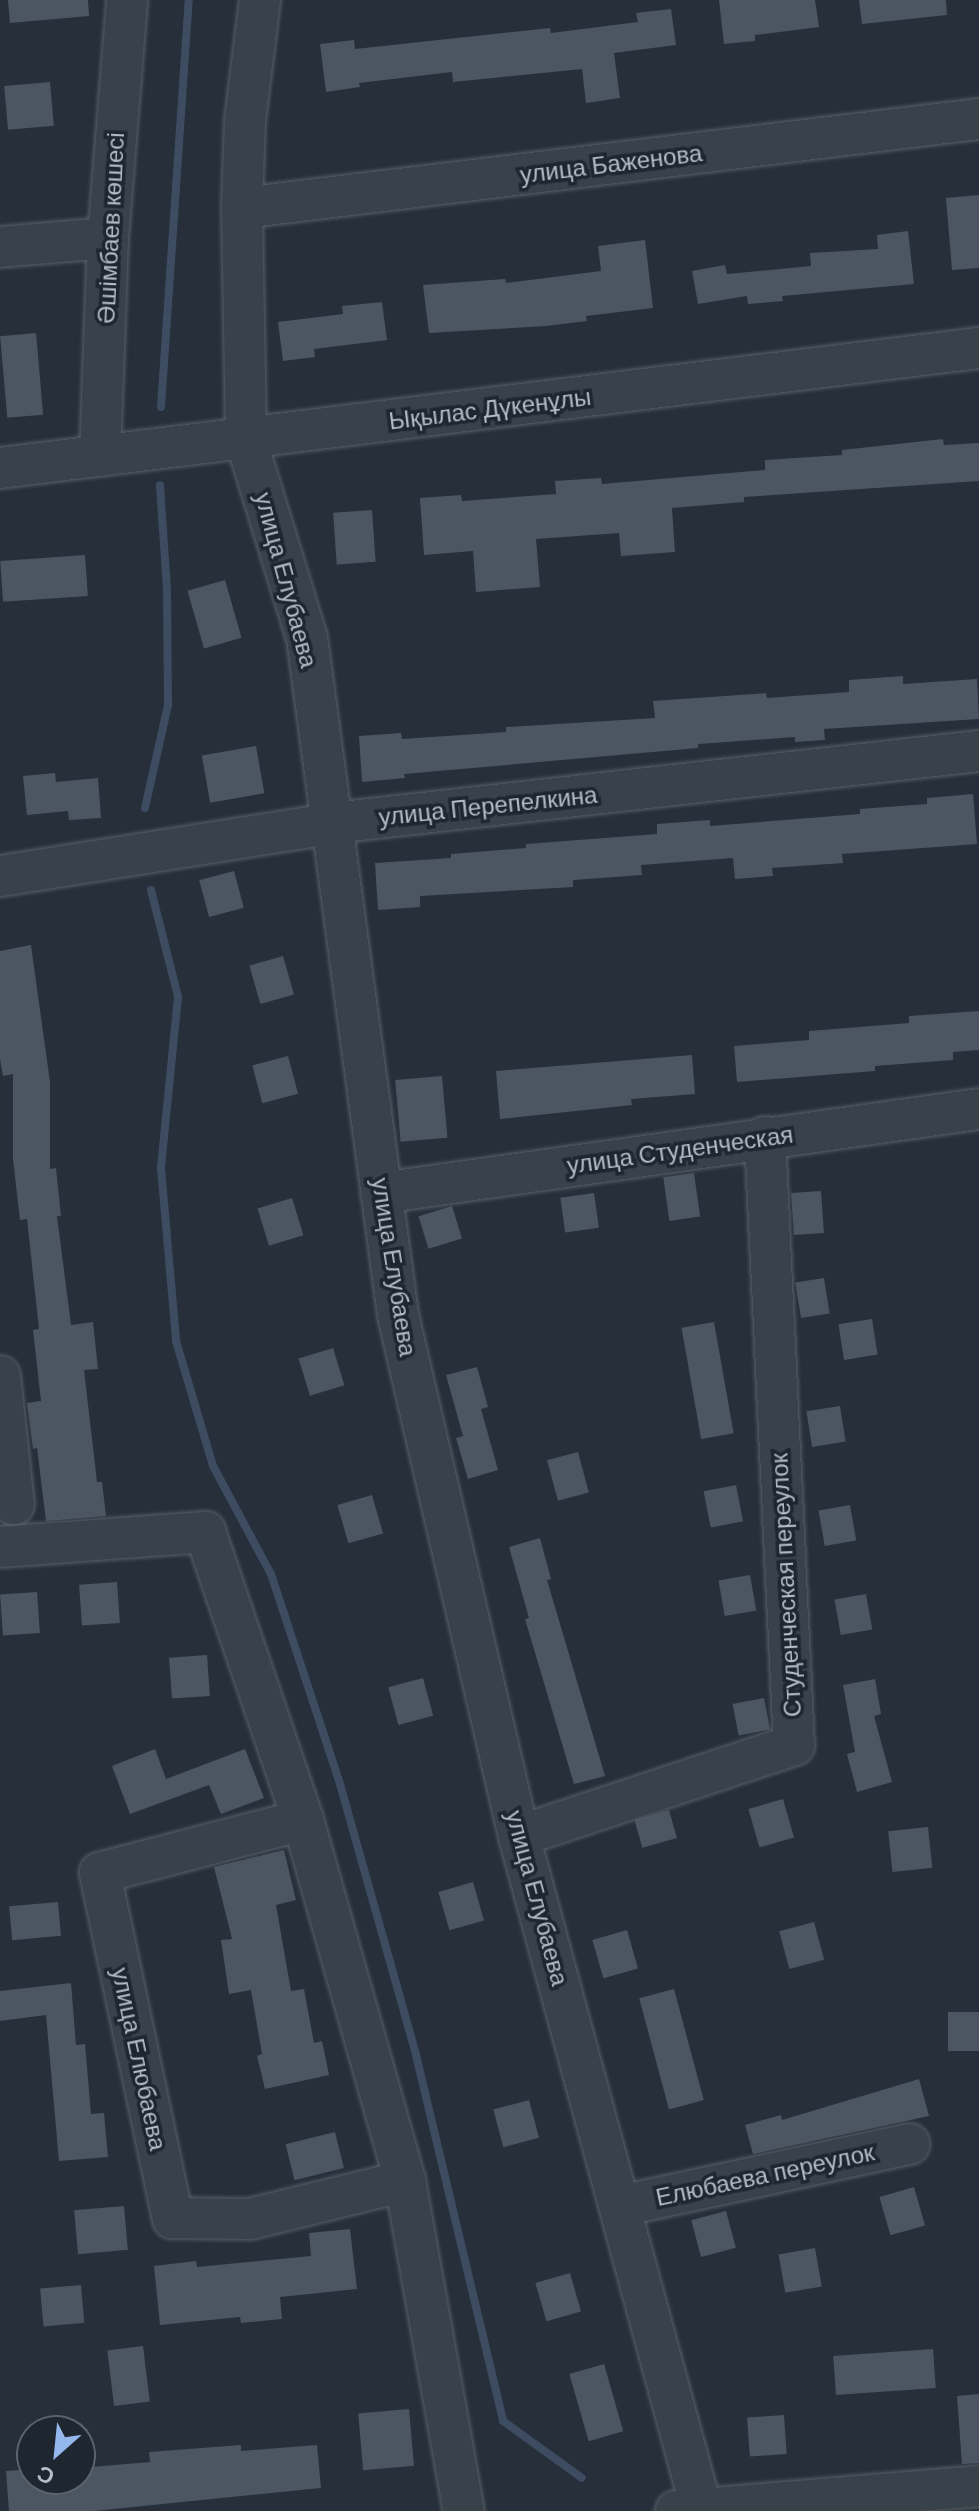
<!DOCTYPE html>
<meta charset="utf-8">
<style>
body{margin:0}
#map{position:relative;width:979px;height:2511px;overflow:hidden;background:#262f3a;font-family:"DM Sans",sans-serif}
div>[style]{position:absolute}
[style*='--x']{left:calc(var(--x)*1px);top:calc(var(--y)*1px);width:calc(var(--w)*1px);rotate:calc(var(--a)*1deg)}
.stream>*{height:8px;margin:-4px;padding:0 4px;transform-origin:4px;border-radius:4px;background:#3d4c61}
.building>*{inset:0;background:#4c5662;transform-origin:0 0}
.roads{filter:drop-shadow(0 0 2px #575f68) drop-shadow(0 0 2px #575f68)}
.minor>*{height:40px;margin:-20px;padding:0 20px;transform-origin:20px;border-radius:20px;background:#39414a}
span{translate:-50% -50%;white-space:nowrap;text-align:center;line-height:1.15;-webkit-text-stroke:7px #1e262f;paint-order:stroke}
.street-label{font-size:24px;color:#b5bcc6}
.north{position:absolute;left:16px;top:2415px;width:80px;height:80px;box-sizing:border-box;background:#1e262f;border:2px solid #5a626b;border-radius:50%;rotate:207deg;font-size:22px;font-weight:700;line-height:32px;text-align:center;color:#b5bcc6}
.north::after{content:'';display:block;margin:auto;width:28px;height:36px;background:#94b7ec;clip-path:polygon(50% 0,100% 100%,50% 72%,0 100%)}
</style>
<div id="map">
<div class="stream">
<i style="--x:161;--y:407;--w:408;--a:-86.1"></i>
<i style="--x:145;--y:808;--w:106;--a:-77.4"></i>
<i style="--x:168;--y:705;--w:116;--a:-90.5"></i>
<i style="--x:167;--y:589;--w:104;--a:-93.9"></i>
<i style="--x:151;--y:890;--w:110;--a:75.8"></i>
<i style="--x:178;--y:997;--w:172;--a:95.7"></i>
<i style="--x:161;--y:1168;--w:174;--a:85"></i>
<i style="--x:176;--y:1341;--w:130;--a:73.5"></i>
<i style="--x:213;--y:1466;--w:123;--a:61.8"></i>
<i style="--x:271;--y:1574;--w:221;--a:71.8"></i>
<i style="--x:340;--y:1784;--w:281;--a:74.3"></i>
<i style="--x:416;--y:2055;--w:376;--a:76.6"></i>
<i style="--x:503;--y:2421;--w:97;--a:35.8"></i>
</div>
<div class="building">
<i style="clip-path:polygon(8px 0,88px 0,89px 16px,10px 23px)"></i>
<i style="clip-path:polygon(719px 0,815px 0,819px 27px,755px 35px,755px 41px,724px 44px)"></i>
<i style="clip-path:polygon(859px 0,946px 0,947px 15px,862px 24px)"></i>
<i style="clip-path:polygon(671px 9px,676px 45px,614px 53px,620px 98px,586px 103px,582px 69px,453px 82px,452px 72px,359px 83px,360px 87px,326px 92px,320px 44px,354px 40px,355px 49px,550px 28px,551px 33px,638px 22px,636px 13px)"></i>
<i style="left:50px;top:82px;width:44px;height:46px;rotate:85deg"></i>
<i style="clip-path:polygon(979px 195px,979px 268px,952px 270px,946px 198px)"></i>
<i style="clip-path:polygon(908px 231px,914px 284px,782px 296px,783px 301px,748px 304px,747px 296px,698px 304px,692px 271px,725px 265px,727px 274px,811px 266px,810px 253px,878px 249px,877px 235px)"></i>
<i style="clip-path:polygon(645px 240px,653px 308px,586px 316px,587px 321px,546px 326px,429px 333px,423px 285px,505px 279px,506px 283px,601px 271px,598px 246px)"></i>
<i style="clip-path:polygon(382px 302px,387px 340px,314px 349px,315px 357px,283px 361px,278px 322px,343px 314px,342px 306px)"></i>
<i style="left:36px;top:333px;width:82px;height:36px;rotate:85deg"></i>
<i style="clip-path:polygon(943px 439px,944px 445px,979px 443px,979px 481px,744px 497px,744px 502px,672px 508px,675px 552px,621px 556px,619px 533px,536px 539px,540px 587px,476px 592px,473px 551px,424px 555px,420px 498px,461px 495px,462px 501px,556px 494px,555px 481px,601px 478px,602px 484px,765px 470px,765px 460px,842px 455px,842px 450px)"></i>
<i style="left:372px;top:510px;width:52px;height:39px;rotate:86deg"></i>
<i style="left:85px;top:555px;width:41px;height:85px;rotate:86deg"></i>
<i style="left:225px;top:580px;width:60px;height:39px;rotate:74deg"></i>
<i style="clip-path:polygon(903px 676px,903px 684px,977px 679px,979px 719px,824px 729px,825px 740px,795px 742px,795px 737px,698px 744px,698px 748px,404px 774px,405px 778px,362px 782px,359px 736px,401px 733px,402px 739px,506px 732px,506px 727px,655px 718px,653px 701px,766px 693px,767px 698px,849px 692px,849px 680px)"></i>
<i style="left:256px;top:746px;width:48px;height:55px;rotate:80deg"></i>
<i style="clip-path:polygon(55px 773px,56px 782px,98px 778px,101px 818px,69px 820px,68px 811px,27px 815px,23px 776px)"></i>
<i style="clip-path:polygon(973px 794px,977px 844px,842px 854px,843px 863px,772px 868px,773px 876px,735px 879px,733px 858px,641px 865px,642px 875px,573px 880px,573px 887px,420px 896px,420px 907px,378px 910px,375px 863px,451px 858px,451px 854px,526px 848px,526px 844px,657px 834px,657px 824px,710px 820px,710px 826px,860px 814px,860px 809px,927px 804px,927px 798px)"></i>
<i style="left:234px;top:871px;width:38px;height:36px;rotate:75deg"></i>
<i style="clip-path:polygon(31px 945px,50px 1082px,50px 1169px,56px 1168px,61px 1216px,57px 1216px,71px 1325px,93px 1322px,98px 1369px,84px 1370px,97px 1482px,102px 1482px,106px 1516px,46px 1521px,37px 1448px,33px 1449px,27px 1403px,41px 1401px,33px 1330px,39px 1329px,27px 1219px,20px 1220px,13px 1159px,13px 1074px,3px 1076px,0 1059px,0 951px)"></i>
<i style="left:283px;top:956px;width:40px;height:35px;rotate:74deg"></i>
<i style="clip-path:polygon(979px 1011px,979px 1050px,953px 1052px,953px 1060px,875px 1066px,875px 1071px,737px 1082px,734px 1046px,809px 1040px,809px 1031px,909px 1023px,909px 1016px)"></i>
<i style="clip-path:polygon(692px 1055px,695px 1094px,631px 1099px,632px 1105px,500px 1119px,496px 1071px)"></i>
<i style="left:288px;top:1056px;width:39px;height:37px;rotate:75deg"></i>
<i style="left:442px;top:1076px;width:62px;height:47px;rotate:85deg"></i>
<i style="left:694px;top:1173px;width:44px;height:31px;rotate:82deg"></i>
<i style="left:821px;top:1191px;width:42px;height:30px;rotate:86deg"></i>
<i style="left:594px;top:1193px;width:35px;height:34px;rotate:82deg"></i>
<i style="left:292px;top:1198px;width:39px;height:36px;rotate:73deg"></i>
<i style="left:452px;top:1206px;width:34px;height:35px;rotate:73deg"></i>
<i style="left:824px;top:1278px;width:36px;height:29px;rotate:81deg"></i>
<i style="left:872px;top:1319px;width:36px;height:34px;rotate:81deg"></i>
<i style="left:714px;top:1322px;width:113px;height:33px;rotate:80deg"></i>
<i style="left:333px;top:1348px;width:39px;height:36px;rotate:73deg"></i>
<i style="clip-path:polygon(477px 1367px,488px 1407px,481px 1409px,498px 1470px,468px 1479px,456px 1438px,463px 1436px,446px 1375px)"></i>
<i style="left:840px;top:1406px;width:36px;height:34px;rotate:81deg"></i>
<i style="left:578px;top:1452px;width:42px;height:32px;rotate:75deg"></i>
<i style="left:736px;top:1485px;width:37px;height:33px;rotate:79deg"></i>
<i style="left:372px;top:1495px;width:40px;height:36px;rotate:74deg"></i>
<i style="left:850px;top:1505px;width:36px;height:32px;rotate:80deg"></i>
<i style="clip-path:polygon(540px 1538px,551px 1579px,547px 1580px,605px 1776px,574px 1784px,525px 1619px,529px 1618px,509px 1547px)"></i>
<i style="left:750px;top:1575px;width:36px;height:32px;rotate:80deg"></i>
<i style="left:117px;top:1582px;width:41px;height:38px;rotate:86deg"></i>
<i style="left:37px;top:1592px;width:41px;height:37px;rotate:86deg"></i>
<i style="left:866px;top:1594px;width:36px;height:32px;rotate:80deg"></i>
<i style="left:207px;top:1655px;width:41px;height:38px;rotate:86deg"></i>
<i style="left:423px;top:1678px;width:39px;height:36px;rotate:75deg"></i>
<i style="clip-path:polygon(875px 1679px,881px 1714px,874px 1716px,892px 1782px,857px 1792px,847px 1754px,855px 1752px,843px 1685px)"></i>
<i style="left:764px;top:1698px;width:32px;height:32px;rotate:79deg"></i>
<i style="clip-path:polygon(155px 1749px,166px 1779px,245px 1749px,264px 1798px,221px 1814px,209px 1785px,130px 1814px,112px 1766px)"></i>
<i style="left:783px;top:1799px;width:40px;height:36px;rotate:74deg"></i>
<i style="left:669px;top:1810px;width:29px;height:36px;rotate:74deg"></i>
<i style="left:928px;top:1827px;width:41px;height:40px;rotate:84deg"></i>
<i style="clip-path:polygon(284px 1850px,296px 1900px,276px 1905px,291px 1991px,304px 1989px,314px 2043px,322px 2041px,329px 2075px,265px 2089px,257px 2056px,262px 2054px,251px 1990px,229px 1994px,221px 1940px,232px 1939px,214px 1867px)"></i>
<i style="left:473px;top:1882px;width:40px;height:36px;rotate:74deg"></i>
<i style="left:58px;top:1902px;width:34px;height:49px;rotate:85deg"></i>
<i style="left:814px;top:1922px;width:39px;height:36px;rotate:75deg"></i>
<i style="left:627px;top:1930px;width:40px;height:36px;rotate:74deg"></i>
<i style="clip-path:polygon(71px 1983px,76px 2045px,85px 2044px,91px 2114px,104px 2113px,108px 2157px,59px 2161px,46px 2015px,0 2021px,0 1991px)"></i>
<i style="left:674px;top:1989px;width:115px;height:36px;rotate:75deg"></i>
<i style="left:979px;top:2012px;width:39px;height:31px;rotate:90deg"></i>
<i style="clip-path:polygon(919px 2079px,929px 2116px,753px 2154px,745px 2125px,781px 2115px,782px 2120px)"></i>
<i style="left:529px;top:2100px;width:39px;height:37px;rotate:75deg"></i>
<i style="left:335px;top:2132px;width:37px;height:51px;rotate:76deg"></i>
<i style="left:914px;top:2187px;width:40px;height:36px;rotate:74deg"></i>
<i style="left:124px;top:2206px;width:44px;height:50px;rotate:85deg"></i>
<i style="left:726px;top:2211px;width:38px;height:36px;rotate:75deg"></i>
<i style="clip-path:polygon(350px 2229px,357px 2289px,280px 2297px,282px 2319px,241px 2323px,240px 2317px,160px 2325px,154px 2266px,196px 2261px,197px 2267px,311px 2256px,309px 2233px)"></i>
<i style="left:815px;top:2248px;width:39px;height:37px;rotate:80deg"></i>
<i style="left:570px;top:2273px;width:40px;height:36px;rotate:74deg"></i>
<i style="left:81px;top:2285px;width:38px;height:41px;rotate:85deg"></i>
<i style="left:143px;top:2346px;width:56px;height:36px;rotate:83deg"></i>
<i style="left:933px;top:2349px;width:39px;height:100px;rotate:86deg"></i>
<i style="left:604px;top:2364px;width:70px;height:36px;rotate:74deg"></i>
<i style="clip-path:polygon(979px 2394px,979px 2463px,962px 2464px,957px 2396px)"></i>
<i style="left:409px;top:2409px;width:57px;height:51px;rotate:85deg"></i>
<i style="left:784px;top:2415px;width:39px;height:37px;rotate:86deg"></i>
<i style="clip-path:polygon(241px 2445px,241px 2451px,317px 2445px,321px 2488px,94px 2511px,9px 2511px,6px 2471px,32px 2469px,32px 2479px,80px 2479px,80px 2468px,150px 2462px,149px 2452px)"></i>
</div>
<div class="roads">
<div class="minor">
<i style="--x:260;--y:0;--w:121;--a:97.1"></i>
<i style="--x:245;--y:120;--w:88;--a:92"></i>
<i style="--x:242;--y:208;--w:232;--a:89"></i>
<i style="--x:246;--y:440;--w:207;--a:72.9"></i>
<i style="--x:307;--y:638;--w:683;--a:82.34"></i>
<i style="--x:398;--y:1315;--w:535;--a:76.93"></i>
<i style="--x:519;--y:1836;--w:699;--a:74.83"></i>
<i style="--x:242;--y:208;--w:742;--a:-6.89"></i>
<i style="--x:0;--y:247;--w:108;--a:-4.8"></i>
<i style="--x:100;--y:456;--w:218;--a:-87.9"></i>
<i style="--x:108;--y:238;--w:239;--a:-85.4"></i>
<i style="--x:0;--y:468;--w:986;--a:-6.99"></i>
<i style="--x:0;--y:876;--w:337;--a:-9"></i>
<i style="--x:333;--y:823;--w:650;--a:-6.36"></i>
<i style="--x:381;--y:1193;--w:604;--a:-8"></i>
<i style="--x:0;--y:1376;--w:129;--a:83.8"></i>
<i style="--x:0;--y:1547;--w:206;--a:-4.2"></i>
<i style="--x:205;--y:1532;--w:304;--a:71.2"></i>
<i style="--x:303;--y:1820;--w:375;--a:74.2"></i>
<i style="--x:405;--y:2181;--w:335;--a:79.9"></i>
<i style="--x:303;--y:1820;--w:210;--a:165.4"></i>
<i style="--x:100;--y:1873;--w:353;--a:78.1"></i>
<i style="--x:173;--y:2218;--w:77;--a:0.7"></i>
<i style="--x:250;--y:2219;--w:160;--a:-13.8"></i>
<i style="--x:519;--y:1836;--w:290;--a:-18.3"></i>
<i style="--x:794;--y:1745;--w:609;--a:-92.73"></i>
<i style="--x:620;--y:2206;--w:296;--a:-12.1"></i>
<i style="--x:676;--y:2511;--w:304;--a:-4.7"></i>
</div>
</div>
<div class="street-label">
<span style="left:611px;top:164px;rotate:-7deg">улица Баженова</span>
<span style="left:111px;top:228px;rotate:-87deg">Әшімбаев көшесі</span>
<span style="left:490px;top:409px;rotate:-7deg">Ықылас Дүкенұлы</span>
<span style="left:286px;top:580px;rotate:75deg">улица Елубаева</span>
<span style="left:488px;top:806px;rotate:-6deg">улица Перепелкина</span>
<span style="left:680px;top:1150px;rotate:-8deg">улица Студенческая</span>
<span style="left:394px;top:1267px;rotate:81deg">улица Елубаева</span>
<span style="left:786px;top:1585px;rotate:-93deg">Студенческая переулок</span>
<span style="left:537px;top:1898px;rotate:75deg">улица Елубаева</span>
<span style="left:139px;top:2059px;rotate:78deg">улица Елюбаева</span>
<span style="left:765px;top:2175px;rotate:-12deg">Елюбаева переулок</span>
</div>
<div class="north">С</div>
</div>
